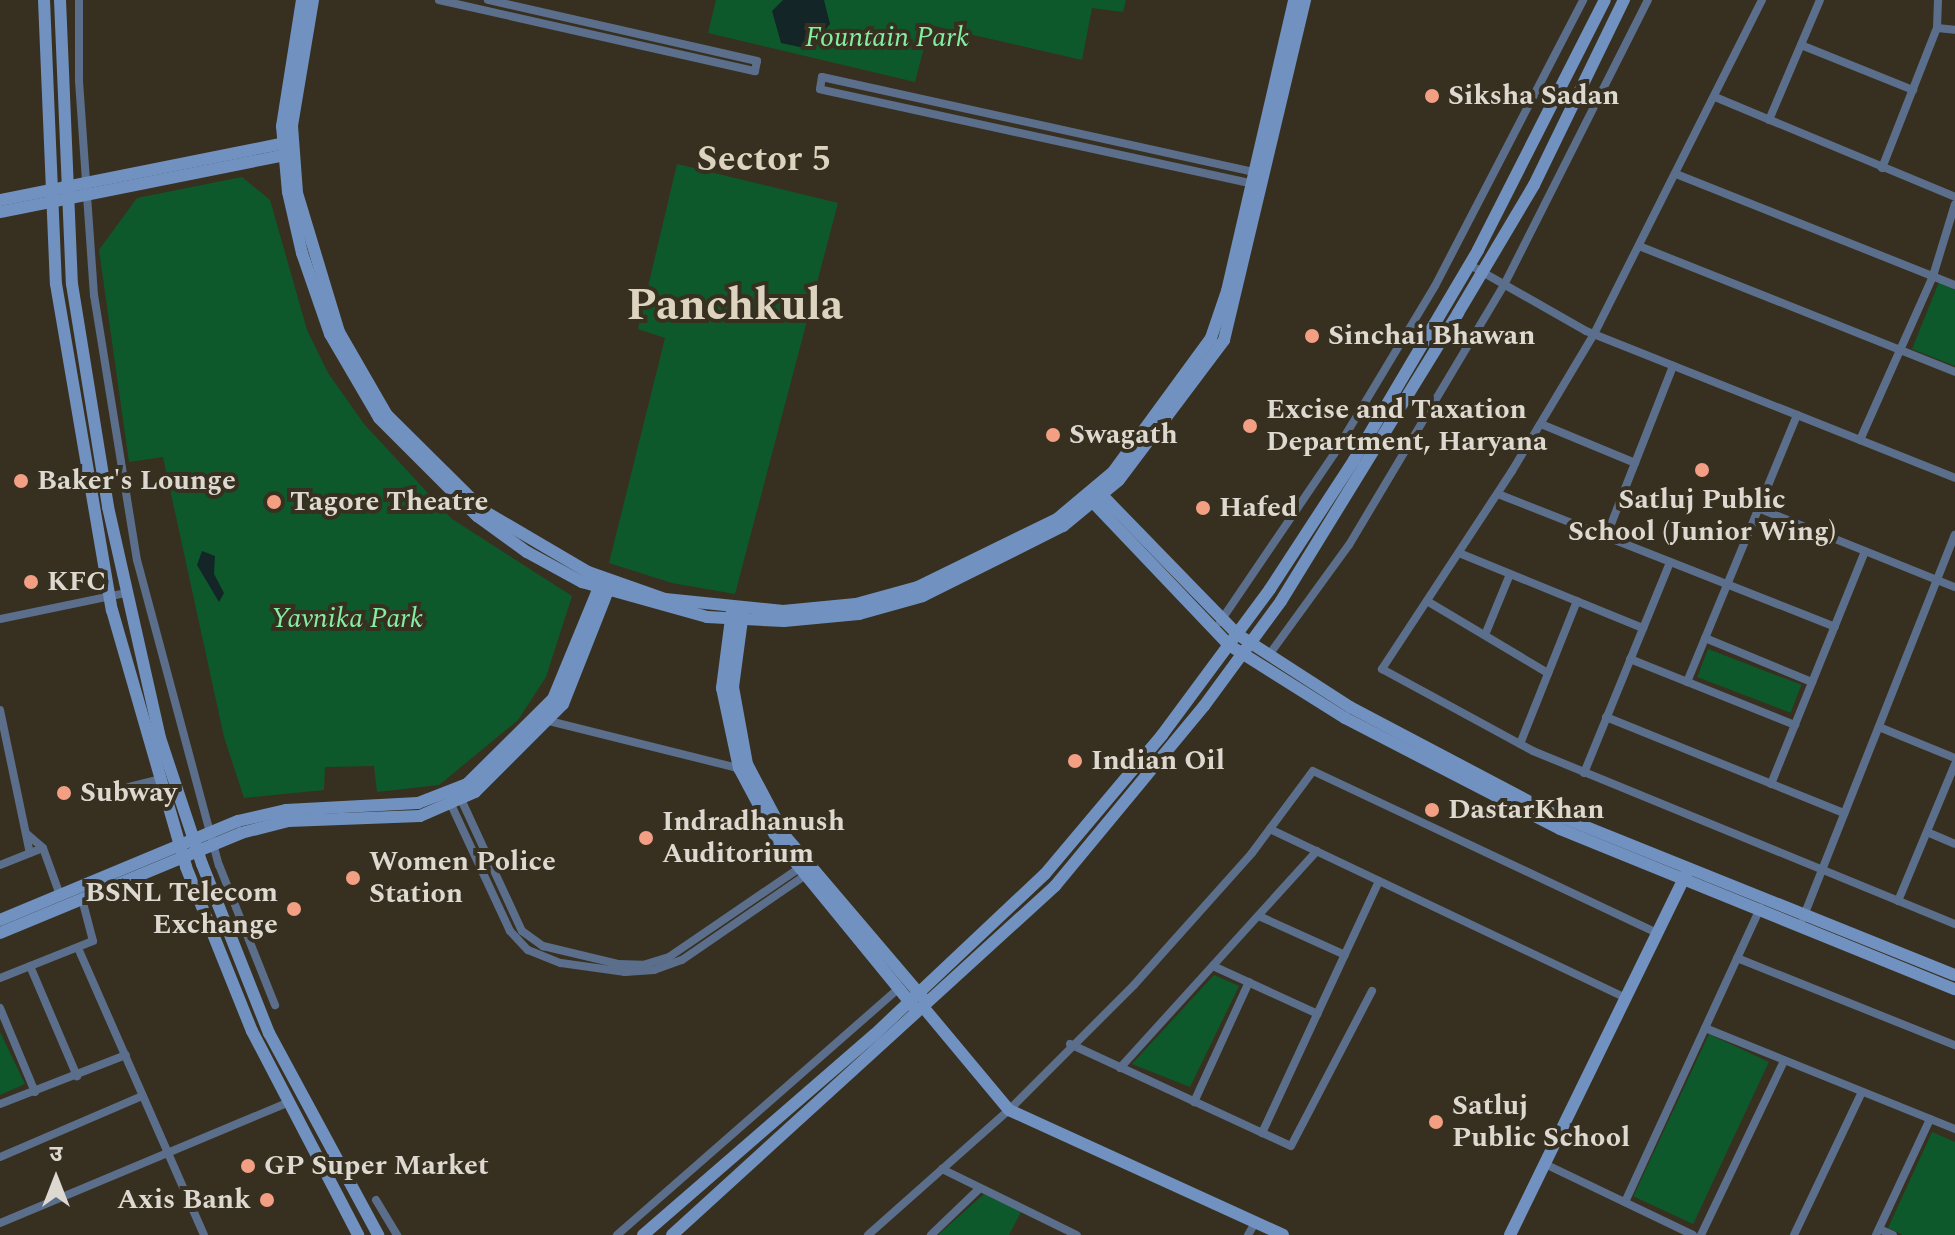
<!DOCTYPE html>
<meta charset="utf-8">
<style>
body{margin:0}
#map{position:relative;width:1955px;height:1235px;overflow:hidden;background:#373020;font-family:Spectral,"Noto Sans Devanagari",serif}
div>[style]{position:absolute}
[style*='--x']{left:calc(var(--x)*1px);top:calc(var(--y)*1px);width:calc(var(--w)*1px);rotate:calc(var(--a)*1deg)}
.green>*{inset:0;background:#0d592b;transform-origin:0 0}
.water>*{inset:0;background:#142527}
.street>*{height:8px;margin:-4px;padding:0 4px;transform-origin:4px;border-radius:4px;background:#5b6f8c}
.secondary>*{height:12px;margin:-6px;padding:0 6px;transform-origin:6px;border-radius:6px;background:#7192c0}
.dots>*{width:22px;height:22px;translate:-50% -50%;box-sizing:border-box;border:4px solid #373020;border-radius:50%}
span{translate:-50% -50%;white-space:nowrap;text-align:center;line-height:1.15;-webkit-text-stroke:8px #373020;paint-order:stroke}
.park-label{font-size:28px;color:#84eea2;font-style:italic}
.poi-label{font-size:28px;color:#ded9d0;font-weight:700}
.left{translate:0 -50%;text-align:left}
.right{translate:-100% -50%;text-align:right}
.district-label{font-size:36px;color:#ddd4c0;font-weight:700}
.town-label{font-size:44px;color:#ddd4c0;font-weight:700}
.north{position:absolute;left:16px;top:1139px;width:80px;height:80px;-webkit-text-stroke:6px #373020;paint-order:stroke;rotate:0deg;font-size:22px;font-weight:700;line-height:32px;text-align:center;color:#ded9d0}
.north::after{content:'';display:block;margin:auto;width:28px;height:36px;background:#ded9d0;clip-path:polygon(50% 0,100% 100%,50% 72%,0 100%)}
</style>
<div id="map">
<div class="green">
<i style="clip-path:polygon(716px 0,1126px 0,1123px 12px,1092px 8px,1082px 60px,930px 25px,915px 82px,708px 33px)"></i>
<i style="clip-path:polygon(677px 164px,838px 203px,735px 594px,672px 583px,609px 563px,665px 338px,638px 329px)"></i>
<i style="clip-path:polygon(242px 177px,270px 200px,307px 330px,328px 373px,364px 424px,452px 519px,572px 596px,546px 677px,518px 720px,439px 785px,377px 792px,374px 766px,325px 767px,324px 790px,244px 798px,224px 737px,163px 457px,129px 462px,99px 250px,137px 198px)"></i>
<i style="clip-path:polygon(1939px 282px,1955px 288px,1955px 366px,1912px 349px)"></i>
<i style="left:1708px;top:649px;width:100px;height:30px;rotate:21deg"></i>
<i style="clip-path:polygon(1214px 975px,1239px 986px,1190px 1087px,1132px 1064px)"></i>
<i style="clip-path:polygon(0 1032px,25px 1084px,0 1095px)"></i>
<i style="left:1709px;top:1034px;width:66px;height:179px;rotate:25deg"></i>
<i style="clip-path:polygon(1932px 1132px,1955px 1142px,1955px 1235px,1903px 1235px,1888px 1228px)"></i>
<i style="clip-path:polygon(984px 1194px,1021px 1212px,1009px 1235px,938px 1235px)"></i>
</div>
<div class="water">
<i style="clip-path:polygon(783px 0,824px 0,830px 24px,809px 49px,781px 43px,772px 11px)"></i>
<i style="clip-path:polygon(202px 551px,215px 556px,214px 574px,224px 593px,219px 602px,197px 565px)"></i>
</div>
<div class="street">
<i style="--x:79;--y:0;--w:81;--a:90"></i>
<i style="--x:79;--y:81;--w:215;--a:86"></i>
<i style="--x:94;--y:295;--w:268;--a:80.8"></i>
<i style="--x:137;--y:560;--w:316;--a:75"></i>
<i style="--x:219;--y:865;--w:151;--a:68.2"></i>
<i style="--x:439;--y:0;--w:324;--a:12.7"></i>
<i style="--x:755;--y:71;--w:10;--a:-79"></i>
<i style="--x:757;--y:61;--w:276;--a:-167.2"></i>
<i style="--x:1762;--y:0;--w:374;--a:116.7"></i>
<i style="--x:1594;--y:334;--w:160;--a:120.9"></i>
<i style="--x:1512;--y:471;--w:237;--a:123.3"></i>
<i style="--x:1382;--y:669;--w:172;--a:28.5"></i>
<i style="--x:1533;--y:751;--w:456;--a:22.3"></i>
<i style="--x:1937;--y:28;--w:18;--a:6"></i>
<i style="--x:1801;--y:45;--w:121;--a:21.9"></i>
<i style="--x:1715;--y:97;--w:260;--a:22.6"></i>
<i style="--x:1769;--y:120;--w:130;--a:-67"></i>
<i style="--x:1882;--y:168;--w:150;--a:-68.6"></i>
<i style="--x:1937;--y:28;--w:28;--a:-88"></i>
<i style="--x:1676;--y:174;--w:300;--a:21.7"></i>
<i style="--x:1254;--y:184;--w:444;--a:-167.7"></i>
<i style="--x:820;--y:89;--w:12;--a:-81"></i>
<i style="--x:822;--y:77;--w:445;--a:12.4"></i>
<i style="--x:1639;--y:246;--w:340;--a:21.7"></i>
<i style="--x:1470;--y:265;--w:133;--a:29.6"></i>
<i style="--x:1586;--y:331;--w:397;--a:21.7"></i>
<i style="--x:1541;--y:424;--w:102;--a:22.5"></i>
<i style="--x:1860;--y:440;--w:180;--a:-66"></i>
<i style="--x:1933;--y:276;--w:75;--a:-73"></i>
<i style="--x:1498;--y:494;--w:362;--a:21.5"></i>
<i style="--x:1758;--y:508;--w:212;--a:21.9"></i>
<i style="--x:1606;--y:537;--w:184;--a:-68.6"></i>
<i style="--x:1459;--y:553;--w:199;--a:22.2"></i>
<i style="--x:1427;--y:601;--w:141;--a:30.8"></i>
<i style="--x:0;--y:619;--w:129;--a:-11.7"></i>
<i style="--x:1220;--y:622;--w:203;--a:-55.8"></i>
<i style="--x:1334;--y:454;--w:196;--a:-59"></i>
<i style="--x:1435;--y:286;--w:322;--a:-62.6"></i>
<i style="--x:1485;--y:635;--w:66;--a:-67.7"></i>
<i style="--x:1705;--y:638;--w:116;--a:22.4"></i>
<i style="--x:1269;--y:655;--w:136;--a:-54"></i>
<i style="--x:1349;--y:545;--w:303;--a:-59.2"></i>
<i style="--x:1504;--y:285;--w:319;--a:-63.2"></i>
<i style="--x:1630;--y:659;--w:178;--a:21.8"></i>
<i style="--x:1687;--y:682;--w:289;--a:-67.6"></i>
<i style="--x:0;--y:710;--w:146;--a:78.2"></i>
<i style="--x:1606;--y:717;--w:257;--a:22"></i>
<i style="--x:545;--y:720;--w:202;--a:14"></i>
<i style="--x:1879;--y:727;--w:82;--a:22.2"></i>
<i style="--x:1520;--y:744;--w:154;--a:-68.3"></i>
<i style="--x:1584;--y:773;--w:228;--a:-67.8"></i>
<i style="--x:1771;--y:784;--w:251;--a:-68"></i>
<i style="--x:129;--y:787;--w:30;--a:-14"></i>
<i style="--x:460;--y:797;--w:148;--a:65.2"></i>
<i style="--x:522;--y:931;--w:26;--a:36"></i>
<i style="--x:543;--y:946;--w:77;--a:13.5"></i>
<i style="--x:618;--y:964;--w:25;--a:2"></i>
<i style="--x:643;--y:965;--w:27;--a:-17"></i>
<i style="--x:669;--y:957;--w:160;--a:-34.3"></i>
<i style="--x:448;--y:798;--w:147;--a:65"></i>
<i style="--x:510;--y:931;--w:26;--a:47"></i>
<i style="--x:528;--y:950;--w:35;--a:22"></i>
<i style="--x:561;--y:963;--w:65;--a:8"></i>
<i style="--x:625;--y:972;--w:29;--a:-4"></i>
<i style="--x:654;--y:970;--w:30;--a:-20"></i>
<i style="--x:682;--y:960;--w:155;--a:-34.5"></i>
<i style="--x:1270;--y:829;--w:394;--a:25.4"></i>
<i style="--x:1927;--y:832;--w:30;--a:23"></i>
<i style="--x:27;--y:834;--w:21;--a:41"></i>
<i style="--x:43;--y:848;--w:50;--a:70.1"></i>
<i style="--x:0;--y:865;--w:46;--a:-21.6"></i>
<i style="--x:1898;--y:901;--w:148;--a:-67.4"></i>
<i style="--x:1261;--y:917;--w:92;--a:24.3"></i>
<i style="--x:1803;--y:918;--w:412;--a:-68.4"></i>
<i style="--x:78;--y:948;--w:313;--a:66.3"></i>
<i style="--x:1737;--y:958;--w:235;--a:21.8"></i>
<i style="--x:30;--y:966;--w:120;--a:66.9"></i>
<i style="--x:1213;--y:966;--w:115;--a:24.6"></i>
<i style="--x:0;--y:978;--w:100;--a:-21.7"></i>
<i style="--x:93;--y:941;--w:43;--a:-104.7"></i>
<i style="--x:0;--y:1008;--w:91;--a:67.4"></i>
<i style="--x:1705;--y:1028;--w:270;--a:22"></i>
<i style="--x:1070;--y:1044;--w:243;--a:24.8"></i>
<i style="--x:1291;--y:1146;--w:175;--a:-62.4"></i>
<i style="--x:1120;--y:1068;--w:293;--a:-47.8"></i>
<i style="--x:1194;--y:1102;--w:132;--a:-65.4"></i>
<i style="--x:0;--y:1104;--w:135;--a:-21.3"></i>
<i style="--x:1262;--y:1133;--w:278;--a:-65.1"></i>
<i style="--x:0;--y:1157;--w:155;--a:-23.2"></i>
<i style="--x:1545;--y:1164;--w:164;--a:25.6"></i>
<i style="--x:942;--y:1169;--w:150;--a:26.1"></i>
<i style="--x:376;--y:1200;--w:41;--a:59"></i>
<i style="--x:1625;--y:1202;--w:324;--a:-65.3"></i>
<i style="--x:0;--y:1223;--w:313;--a:-22.7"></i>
<i style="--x:1879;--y:1229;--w:15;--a:23"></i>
<i style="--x:617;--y:1235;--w:373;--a:-41.2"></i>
<i style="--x:868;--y:1235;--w:188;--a:-41.6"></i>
<i style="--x:1009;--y:1110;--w:177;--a:-45"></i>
<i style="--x:1134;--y:985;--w:177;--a:-48.2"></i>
<i style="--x:1252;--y:853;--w:102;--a:-53.4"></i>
<i style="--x:1313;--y:771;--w:380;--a:25.2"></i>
<i style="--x:931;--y:1235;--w:65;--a:-43.8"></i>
<i style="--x:1248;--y:1235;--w:16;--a:-60"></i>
<i style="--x:1701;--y:1235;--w:193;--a:-64.5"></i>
<i style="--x:1794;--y:1235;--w:158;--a:-64.6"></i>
<i style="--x:1876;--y:1235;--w:128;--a:-65"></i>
</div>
<div class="secondary">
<i style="--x:44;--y:0;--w:284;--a:87.6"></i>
<i style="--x:56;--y:284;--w:331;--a:80.3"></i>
<i style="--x:112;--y:610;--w:267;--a:73.9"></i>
<i style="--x:186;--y:867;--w:177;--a:68.1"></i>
<i style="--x:252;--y:1031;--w:230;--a:62.5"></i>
<i style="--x:60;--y:0;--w:284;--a:87.6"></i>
<i style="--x:72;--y:284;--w:226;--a:80.8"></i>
<i style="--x:108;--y:507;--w:237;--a:77.3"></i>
<i style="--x:160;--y:738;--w:133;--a:71.6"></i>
<i style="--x:202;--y:864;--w:182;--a:68.4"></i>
<i style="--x:269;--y:1033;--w:230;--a:61.6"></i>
<i style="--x:302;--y:0;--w:128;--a:99"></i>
<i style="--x:282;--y:126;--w:66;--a:84.8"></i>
<i style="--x:288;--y:192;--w:63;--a:77.1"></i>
<i style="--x:302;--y:253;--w:86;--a:70.9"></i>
<i style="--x:330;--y:334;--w:97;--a:59.7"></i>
<i style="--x:379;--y:418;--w:139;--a:45"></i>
<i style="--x:477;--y:516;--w:62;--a:35.8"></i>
<i style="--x:527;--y:552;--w:63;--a:28.6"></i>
<i style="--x:582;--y:582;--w:130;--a:15.6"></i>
<i style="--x:707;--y:617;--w:77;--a:3"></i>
<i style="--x:784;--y:621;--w:75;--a:-5.3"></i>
<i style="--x:859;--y:614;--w:66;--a:-15.7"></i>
<i style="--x:923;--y:596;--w:157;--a:-26.6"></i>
<i style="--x:1063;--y:526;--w:72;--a:-39.4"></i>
<i style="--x:1119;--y:480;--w:175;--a:-53.1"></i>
<i style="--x:1224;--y:340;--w:350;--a:-76.6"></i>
<i style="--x:313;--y:0;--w:128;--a:99.5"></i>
<i style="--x:292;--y:126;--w:67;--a:85.7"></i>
<i style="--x:297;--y:193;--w:145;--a:73.2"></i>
<i style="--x:339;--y:332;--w:96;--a:60"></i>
<i style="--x:387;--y:415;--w:136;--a:44.7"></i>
<i style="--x:484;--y:511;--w:121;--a:30.4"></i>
<i style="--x:588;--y:572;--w:82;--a:19.3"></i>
<i style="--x:665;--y:599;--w:119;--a:5.8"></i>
<i style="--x:783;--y:611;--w:73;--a:-5.5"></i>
<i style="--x:856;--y:604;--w:64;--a:-15.3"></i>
<i style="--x:918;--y:587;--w:155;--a:-26.1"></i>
<i style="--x:1057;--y:519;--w:73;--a:-40"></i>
<i style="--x:1113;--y:472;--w:166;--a:-53.8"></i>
<i style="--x:1211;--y:338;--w:50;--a:-71.2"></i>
<i style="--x:1227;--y:291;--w:299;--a:-77"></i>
<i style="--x:0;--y:200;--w:296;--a:-11.3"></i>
<i style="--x:0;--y:212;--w:297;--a:-11.3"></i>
<i style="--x:1098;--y:491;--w:199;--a:45.8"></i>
<i style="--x:1237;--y:634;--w:135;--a:32.9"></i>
<i style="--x:1350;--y:707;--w:225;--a:27.8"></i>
<i style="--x:1549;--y:812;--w:437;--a:21.9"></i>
<i style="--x:1089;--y:498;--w:203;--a:46.4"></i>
<i style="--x:1229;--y:645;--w:137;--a:32.2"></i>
<i style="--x:1345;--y:718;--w:242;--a:27.3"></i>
<i style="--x:1560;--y:829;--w:426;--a:22.1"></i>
<i style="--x:732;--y:611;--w:78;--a:97.4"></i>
<i style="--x:722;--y:688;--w:82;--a:78"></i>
<i style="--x:739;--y:768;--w:83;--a:61.9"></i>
<i style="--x:778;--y:841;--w:215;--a:50.7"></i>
<i style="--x:743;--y:612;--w:76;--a:97.6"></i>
<i style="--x:733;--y:687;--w:78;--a:79.7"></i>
<i style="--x:747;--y:764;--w:81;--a:62.2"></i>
<i style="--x:785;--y:836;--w:213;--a:49.6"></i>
<i style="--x:0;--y:920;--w:258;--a:-22.6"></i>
<i style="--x:238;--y:821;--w:49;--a:-12.9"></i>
<i style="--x:286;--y:810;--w:132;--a:-3"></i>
<i style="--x:418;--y:803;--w:53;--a:-21.2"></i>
<i style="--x:467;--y:784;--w:121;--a:-44.7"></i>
<i style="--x:553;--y:699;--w:129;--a:-67.6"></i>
<i style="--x:0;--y:933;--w:261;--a:-22.5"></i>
<i style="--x:241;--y:833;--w:49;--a:-14.3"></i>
<i style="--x:288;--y:821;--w:132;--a:-2.2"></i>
<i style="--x:420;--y:816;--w:60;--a:-23.6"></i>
<i style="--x:475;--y:792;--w:124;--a:-45"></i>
<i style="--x:563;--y:704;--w:130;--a:-68.4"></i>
<i style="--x:924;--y:1008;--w:133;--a:50.2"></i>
<i style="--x:1009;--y:1110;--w:301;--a:24.5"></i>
<i style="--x:643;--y:1235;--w:306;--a:-40.9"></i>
<i style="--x:874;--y:1035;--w:235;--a:-43.3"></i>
<i style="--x:1045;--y:874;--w:182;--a:-49.9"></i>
<i style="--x:1162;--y:735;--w:182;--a:-53.5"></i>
<i style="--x:1270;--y:589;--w:154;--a:-56.9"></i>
<i style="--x:1354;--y:460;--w:244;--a:-59.4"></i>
<i style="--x:1478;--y:250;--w:280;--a:-63.1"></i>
<i style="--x:672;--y:1235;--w:518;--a:-42.34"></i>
<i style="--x:1055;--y:886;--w:234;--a:-50.4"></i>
<i style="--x:1204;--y:706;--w:130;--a:-53.7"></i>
<i style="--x:1281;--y:601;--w:338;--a:-58.4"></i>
<i style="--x:1458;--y:313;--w:149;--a:-59.3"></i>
<i style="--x:1534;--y:185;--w:206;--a:-64.1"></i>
<i style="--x:1510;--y:1235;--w:402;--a:-64"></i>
</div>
<div class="dots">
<i style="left:1432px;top:96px;background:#f39f83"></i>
<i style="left:1312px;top:336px;background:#f39f83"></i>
<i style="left:1250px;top:426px;background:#f39f83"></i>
<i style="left:1053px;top:435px;background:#f39f83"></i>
<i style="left:1702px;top:470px;background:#f39f83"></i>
<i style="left:21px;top:481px;background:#f39f83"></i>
<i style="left:274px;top:502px;background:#f39f83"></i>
<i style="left:1203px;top:508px;background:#f39f83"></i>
<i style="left:31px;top:582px;background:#f39f83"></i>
<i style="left:1075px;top:761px;background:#f39f83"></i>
<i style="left:64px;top:793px;background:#f39f83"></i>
<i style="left:1432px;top:810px;background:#f39f83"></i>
<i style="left:646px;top:838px;background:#f39f83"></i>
<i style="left:353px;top:878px;background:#f39f83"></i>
<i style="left:294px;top:909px;background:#f39f83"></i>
<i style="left:1436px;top:1122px;background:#f39f83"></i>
<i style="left:248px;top:1166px;background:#f39f83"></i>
<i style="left:267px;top:1200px;background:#f39f83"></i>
</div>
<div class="park-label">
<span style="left:887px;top:38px">Fountain Park</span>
<span style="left:347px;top:619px">Yavnika Park</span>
</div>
<div class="poi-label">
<span class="left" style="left:1448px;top:96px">Siksha Sadan</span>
<span class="left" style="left:1328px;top:336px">Sinchai Bhawan</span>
<span class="left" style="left:1266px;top:426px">Excise and Taxation<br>Department, Haryana</span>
<span class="left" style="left:1069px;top:435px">Swagath</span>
<span class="left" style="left:37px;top:481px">Baker's Lounge</span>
<span style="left:1702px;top:516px">Satluj Public<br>School (Junior Wing)</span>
<span class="left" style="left:290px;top:502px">Tagore Theatre</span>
<span class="left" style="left:1219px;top:508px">Hafed</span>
<span class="left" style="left:47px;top:582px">KFC</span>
<span class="left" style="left:1091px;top:761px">Indian Oil</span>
<span class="left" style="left:80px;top:793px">Subway</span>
<span class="left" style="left:1448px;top:810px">DastarKhan</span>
<span class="left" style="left:662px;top:838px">Indradhanush<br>Auditorium</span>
<span class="left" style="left:369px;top:878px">Women Police<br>Station</span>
<span class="right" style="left:278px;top:909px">BSNL Telecom<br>Exchange</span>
<span class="left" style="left:1452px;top:1122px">Satluj<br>Public School</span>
<span class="left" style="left:264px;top:1166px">GP Super Market</span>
<span class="right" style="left:251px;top:1200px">Axis Bank</span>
</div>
<div class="district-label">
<span style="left:764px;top:160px">Sector 5</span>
</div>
<div class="town-label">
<span style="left:735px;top:306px">Panchkula</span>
</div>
<div class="north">उ</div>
</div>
